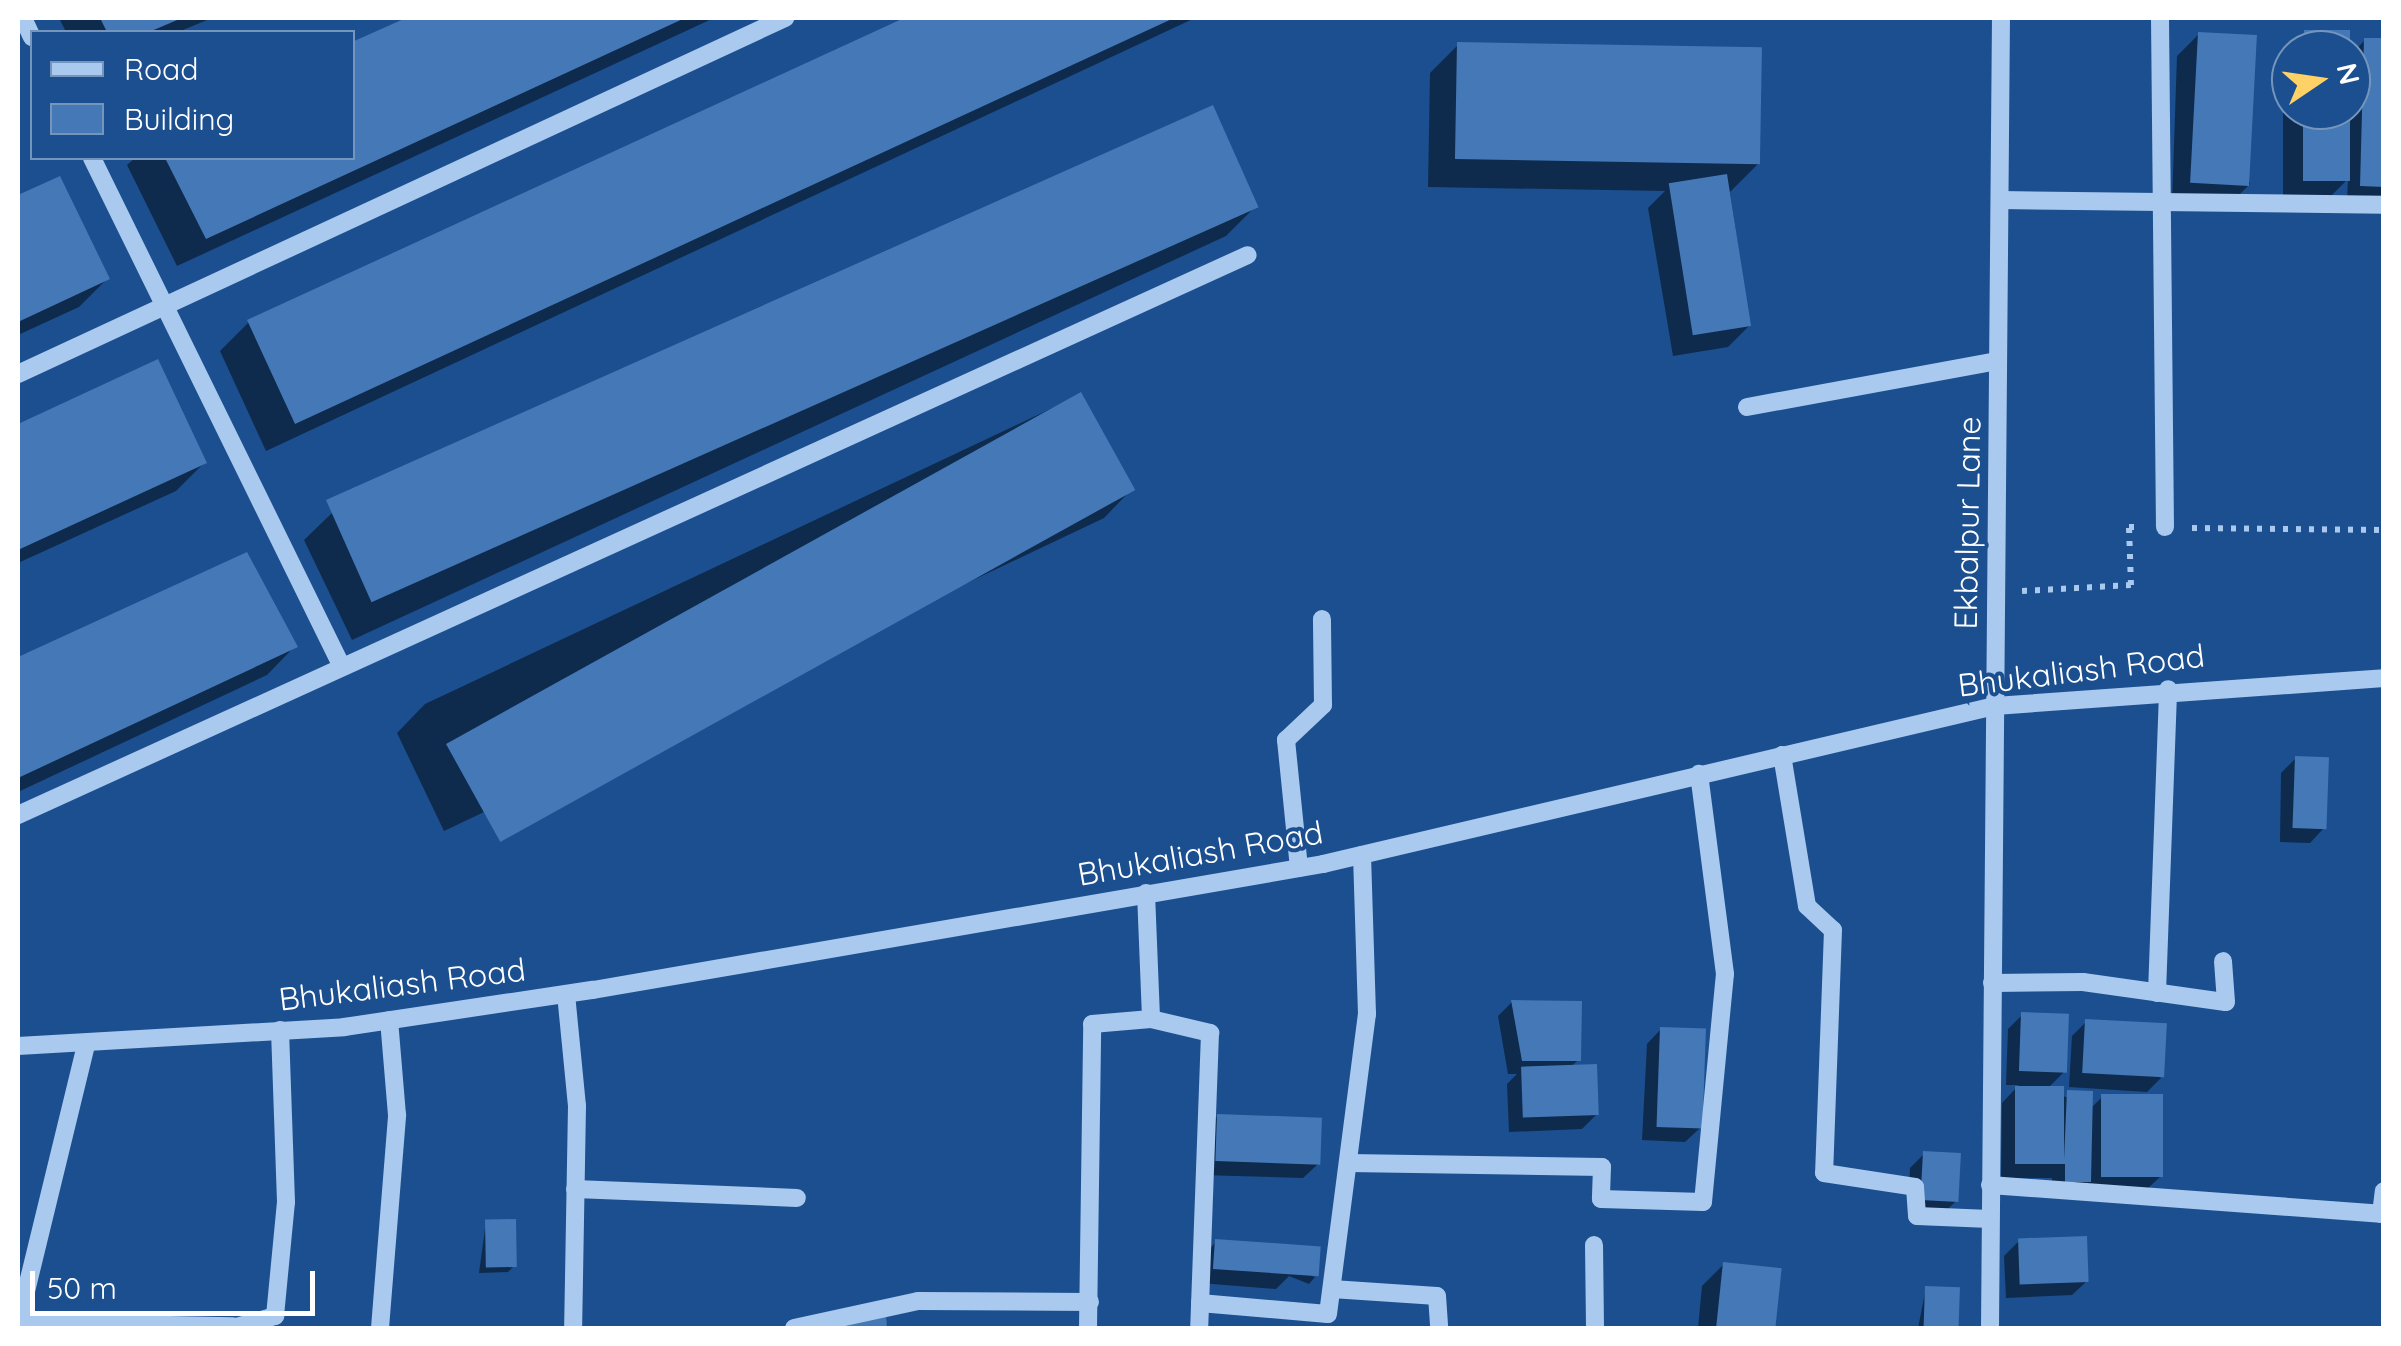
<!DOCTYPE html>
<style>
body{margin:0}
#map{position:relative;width:2401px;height:1346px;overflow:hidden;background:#1b4f8f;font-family:Quicksand,sans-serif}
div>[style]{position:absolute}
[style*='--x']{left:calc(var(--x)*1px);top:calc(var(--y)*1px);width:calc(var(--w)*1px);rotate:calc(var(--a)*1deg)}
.shadow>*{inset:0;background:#0007}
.building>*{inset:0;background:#4478b7;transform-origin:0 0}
.path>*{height:6px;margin-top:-3px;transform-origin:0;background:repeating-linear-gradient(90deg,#a9c9ee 0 5px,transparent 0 13px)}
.minor>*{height:18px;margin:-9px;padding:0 9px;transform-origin:9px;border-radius:9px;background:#a9c9ee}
span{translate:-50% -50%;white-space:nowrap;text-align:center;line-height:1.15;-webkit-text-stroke:8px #1b4f8f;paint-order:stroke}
.street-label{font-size:32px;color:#fff}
.frame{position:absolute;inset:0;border:20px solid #fff;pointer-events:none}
.legend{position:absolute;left:30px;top:30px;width:325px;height:130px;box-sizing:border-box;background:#1b4f8f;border:2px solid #7695bc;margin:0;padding:12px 18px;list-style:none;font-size:30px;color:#fff}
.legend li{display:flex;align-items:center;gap:20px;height:50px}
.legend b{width:50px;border:2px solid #7695bc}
.north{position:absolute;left:2271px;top:30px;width:100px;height:100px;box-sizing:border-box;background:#1b4f8f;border:2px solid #7695bc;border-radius:50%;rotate:77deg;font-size:28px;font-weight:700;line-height:40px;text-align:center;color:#fff}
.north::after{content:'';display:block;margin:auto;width:35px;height:45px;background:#ffd166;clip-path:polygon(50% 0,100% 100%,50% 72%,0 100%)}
.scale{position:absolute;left:30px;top:1271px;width:285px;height:45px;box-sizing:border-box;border:5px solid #fff;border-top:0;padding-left:12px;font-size:30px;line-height:35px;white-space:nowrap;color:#fff;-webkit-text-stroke:8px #1b4f8f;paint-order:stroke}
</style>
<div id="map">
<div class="shadow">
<i style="clip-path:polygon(59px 18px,212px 18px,178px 32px,66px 32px)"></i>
<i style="clip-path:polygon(412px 18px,714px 18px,177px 266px,127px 165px,135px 158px,352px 158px,352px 45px)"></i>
<i style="clip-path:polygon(910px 18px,1195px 18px,266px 451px,220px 351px,248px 323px)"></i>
<i style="clip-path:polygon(2305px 32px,2347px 50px,2291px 50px,2291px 110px,2351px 110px,2351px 55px,2365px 40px,2384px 41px,2384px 201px,2347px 200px,2348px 179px,2325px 202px,2283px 202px,2283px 54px)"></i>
<i style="clip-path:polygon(2199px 34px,2250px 184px,2228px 206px,2172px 204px,2177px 56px)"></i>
<i style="clip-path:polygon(1458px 45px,1758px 164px,1730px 192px,1750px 325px,1728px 347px,1673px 356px,1648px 208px,1665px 191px,1428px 187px,1430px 73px)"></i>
<i style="clip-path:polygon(59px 179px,107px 279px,79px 307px,18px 335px,18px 198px)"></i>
<i style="clip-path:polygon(1255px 207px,1226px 236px,352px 640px,304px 540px,333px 512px)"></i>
<i style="clip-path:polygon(156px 362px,204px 463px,176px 491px,18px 563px,18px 427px)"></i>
<i style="clip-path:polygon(1080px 395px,1132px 489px,1104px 518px,444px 831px,397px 733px,425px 704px)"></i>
<i style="clip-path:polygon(246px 556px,295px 646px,267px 675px,18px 792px,18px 660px)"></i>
<i style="clip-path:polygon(2296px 758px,2324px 828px,2310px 843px,2280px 842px,2281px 773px)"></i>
<i style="clip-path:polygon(1512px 1002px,1578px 1060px,1570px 1068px,1597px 1114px,1582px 1129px,1509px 1132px,1507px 1084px,1517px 1074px,1508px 1074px,1498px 1016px)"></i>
<i style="clip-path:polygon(2022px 1015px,2064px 1072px,2047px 1089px,2091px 1108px,2102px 1097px,2161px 1176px,2146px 1190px,2088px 1190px,2088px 1182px,2074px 1196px,2052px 1195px,2052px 1178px,2001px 1178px,2002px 1103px,2019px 1085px,2006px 1085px,2008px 1029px)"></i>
<i style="clip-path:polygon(2086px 1022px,2161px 1078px,2147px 1092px,2069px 1087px,2072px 1036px)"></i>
<i style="clip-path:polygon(1661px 1029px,1700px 1128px,1685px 1142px,1642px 1140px,1647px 1044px)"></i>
<i style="clip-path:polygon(1218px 1116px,1318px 1164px,1303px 1178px,1201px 1175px,1203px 1131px)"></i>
<i style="clip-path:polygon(1924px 1154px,1956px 1201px,1942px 1215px,1908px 1214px,1910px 1168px)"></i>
<i style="clip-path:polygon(486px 1222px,514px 1266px,508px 1272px,479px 1273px)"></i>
<i style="clip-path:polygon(2019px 1241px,2087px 1281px,2072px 1295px,2006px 1298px,2004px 1256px)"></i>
<i style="clip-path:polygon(1216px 1242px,1315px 1277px,1309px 1284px,1289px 1276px,1276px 1289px,1200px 1283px,1202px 1257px)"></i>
<i style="clip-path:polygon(1724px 1264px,1779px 1270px,1774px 1328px,1698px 1328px,1702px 1286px)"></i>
<i style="clip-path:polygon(1926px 1288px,1957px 1290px,1956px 1328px,1918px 1328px)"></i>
</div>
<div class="building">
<i style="clip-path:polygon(100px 18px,182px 18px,149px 32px,107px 32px)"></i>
<i style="clip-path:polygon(406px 18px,685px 18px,206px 239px,165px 158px,352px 158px,352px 42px)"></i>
<i style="clip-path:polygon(904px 18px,1174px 18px,295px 424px,247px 320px)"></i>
<i style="left:2304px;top:30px;width:46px;height:20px"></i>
<i style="left:2198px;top:32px;width:59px;height:151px;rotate:3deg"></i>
<i style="clip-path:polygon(2364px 38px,2384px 38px,2384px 187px,2360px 186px)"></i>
<i style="left:1457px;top:42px;width:305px;height:117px;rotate:1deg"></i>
<i style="left:1213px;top:105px;width:112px;height:971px;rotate:66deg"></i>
<i style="left:2303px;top:110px;width:47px;height:71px"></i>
<i style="left:1727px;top:174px;width:154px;height:59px;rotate:81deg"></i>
<i style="clip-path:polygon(60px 176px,110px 279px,18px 322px,18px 195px)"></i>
<i style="clip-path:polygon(158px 359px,207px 463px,18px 550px,18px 424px)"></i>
<i style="left:1081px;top:392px;width:112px;height:726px;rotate:61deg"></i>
<i style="clip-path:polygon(247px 552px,298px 647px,18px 778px,18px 657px)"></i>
<i style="left:2295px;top:756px;width:34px;height:72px;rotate:2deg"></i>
<i style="clip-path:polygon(1511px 1000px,1582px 1001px,1581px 1061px,1522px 1061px)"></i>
<i style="left:2021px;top:1012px;width:48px;height:59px;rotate:2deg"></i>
<i style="left:2085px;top:1019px;width:82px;height:54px;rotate:3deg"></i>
<i style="left:1660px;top:1027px;width:46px;height:100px;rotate:2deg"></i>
<i style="left:1597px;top:1064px;width:51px;height:76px;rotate:88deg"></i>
<i style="clip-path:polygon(2015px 1086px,2064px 1086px,2064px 1160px,2067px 1090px,2093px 1091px,2091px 1182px,2065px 1182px,2065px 1164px,2015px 1164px)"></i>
<i style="left:2101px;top:1094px;width:62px;height:83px"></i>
<i style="left:1217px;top:1114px;width:105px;height:47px;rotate:2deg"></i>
<i style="left:1923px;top:1151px;width:38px;height:49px;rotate:3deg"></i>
<i style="left:516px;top:1219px;width:48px;height:31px;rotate:89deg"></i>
<i style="left:2087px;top:1236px;width:46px;height:69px;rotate:88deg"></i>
<i style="left:1215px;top:1239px;width:106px;height:30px;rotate:4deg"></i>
<i style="left:1723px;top:1262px;width:59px;height:66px;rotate:6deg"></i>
<i style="left:1925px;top:1286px;width:35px;height:42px;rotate:2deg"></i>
<i style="clip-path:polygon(886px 1315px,887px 1328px,818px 1328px)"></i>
</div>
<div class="path">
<i style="--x:2192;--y:528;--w:192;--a:0.6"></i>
<i style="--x:2022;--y:591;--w:109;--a:-3.2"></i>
<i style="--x:2131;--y:585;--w:58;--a:-92"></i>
<i style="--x:2129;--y:527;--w:10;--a:0"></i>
</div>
<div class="minor">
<i style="--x:23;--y:18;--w:21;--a:65"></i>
<i style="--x:2160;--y:18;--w:509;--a:89.44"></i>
<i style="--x:92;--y:158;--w:565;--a:63.84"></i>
<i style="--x:2000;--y:200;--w:384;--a:0.7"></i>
<i style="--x:18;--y:374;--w:846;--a:-24.9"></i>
<i style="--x:1747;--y:407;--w:255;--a:-10.4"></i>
<i style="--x:1782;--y:755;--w:153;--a:80.6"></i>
<i style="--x:1807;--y:906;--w:35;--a:43"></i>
<i style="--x:1833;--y:930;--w:243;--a:92.1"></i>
<i style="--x:1824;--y:1173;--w:92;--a:8.7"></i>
<i style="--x:1915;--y:1187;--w:29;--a:86"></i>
<i style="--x:1917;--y:1216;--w:73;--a:2.4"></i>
<i style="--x:18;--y:815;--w:1351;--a:-24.48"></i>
<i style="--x:1299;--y:868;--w:129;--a:-95.8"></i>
<i style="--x:1286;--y:740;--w:51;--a:-43.4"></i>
<i style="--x:1323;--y:705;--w:86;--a:-90.7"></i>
<i style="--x:1146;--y:893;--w:126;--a:87.7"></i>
<i style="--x:1151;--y:1019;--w:61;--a:13.3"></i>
<i style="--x:1210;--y:1033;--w:295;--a:92.1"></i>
<i style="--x:1992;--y:983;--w:91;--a:-0.6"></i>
<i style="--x:2083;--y:982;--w:144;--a:8"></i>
<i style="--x:2226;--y:1002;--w:41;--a:-94.2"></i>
<i style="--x:2157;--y:993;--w:304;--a:-87.9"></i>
<i style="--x:566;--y:994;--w:113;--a:84.4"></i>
<i style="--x:577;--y:1106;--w:222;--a:91"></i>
<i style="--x:18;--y:1046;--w:327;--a:-3.3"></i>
<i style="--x:344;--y:1027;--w:252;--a:-8.5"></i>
<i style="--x:593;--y:990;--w:741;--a:-9.79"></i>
<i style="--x:1323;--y:864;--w:690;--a:-13.23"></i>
<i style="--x:1995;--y:706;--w:390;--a:-4.1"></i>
<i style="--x:1349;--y:1163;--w:253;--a:0.9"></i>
<i style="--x:1602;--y:1167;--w:32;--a:92"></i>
<i style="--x:1601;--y:1199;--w:102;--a:1.7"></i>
<i style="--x:1703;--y:1202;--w:229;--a:-84.5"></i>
<i style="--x:1725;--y:974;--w:202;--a:-97.4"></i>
<i style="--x:1990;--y:1185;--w:395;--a:4.2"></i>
<i style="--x:575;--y:1189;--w:222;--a:2.3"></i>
<i style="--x:2381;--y:1214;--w:23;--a:-83"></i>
<i style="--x:1594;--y:1245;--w:83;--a:89.3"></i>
<i style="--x:1332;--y:1289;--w:105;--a:3.8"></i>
<i style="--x:1437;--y:1296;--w:32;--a:86"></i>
<i style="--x:1200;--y:1303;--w:128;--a:4.9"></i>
<i style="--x:1328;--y:1314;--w:303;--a:-82.6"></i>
<i style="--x:1367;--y:1014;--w:159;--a:-91.8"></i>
<i style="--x:18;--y:1322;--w:215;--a:1.1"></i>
<i style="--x:18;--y:1324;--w:288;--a:-76.3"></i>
<i style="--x:233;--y:1328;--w:44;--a:-15.9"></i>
<i style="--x:275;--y:1316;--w:115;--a:-84.5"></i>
<i style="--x:286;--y:1202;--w:172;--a:-92"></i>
<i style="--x:380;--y:1328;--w:214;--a:-85.4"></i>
<i style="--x:397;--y:1115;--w:95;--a:-94.8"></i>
<i style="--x:794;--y:1328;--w:127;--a:-12.3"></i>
<i style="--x:918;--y:1301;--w:172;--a:0.3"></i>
<i style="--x:1088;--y:1328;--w:304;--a:-89.2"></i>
<i style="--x:1092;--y:1024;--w:59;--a:-4.8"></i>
<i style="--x:1990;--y:1328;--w:1310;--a:-89.52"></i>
</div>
<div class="street-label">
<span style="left:1967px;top:523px;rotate:-89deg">Ekbalpur Lane</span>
<span style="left:2081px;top:670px;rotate:-7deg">Bhukaliash Road</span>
<span style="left:1200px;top:853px;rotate:-10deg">Bhukaliash Road</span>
<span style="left:402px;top:984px;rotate:-7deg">Bhukaliash Road</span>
</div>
<div class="frame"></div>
<ul class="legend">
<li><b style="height:12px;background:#a9c9ee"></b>Road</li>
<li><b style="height:28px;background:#4478b7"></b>Building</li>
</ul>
<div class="north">N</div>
<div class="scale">50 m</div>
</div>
